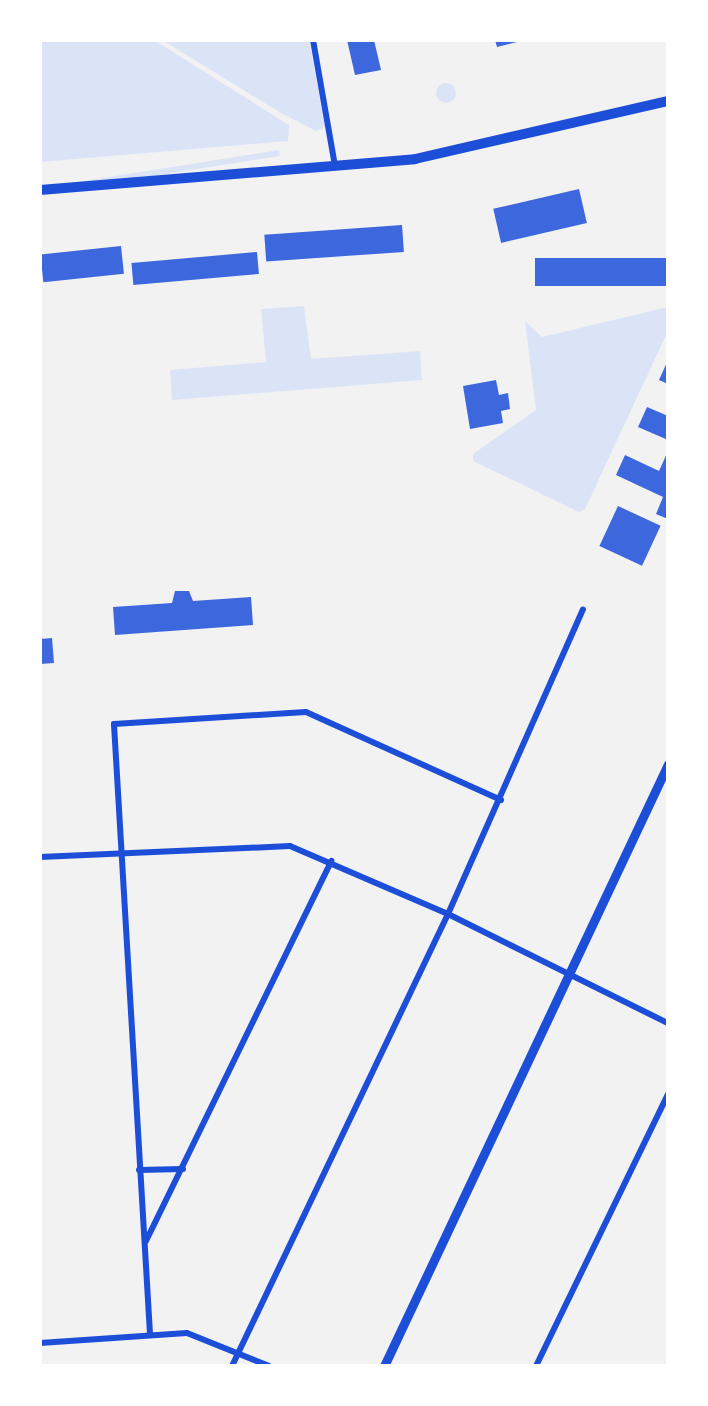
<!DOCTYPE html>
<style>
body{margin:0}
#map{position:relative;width:708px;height:1406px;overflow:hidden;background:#f2f2f2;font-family:Lato,sans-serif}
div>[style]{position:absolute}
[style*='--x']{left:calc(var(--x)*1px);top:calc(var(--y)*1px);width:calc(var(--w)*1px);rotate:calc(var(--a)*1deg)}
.green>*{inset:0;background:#dbe4f7;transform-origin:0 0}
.round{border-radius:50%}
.building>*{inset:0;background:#3d67dc;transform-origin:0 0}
.minor>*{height:6px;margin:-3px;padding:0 3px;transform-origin:3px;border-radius:3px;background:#1d4ed8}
.secondary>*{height:9px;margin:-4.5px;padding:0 4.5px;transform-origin:4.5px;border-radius:4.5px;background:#1d4ed8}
.primary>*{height:10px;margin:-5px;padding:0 5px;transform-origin:5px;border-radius:5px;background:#1d4ed8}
span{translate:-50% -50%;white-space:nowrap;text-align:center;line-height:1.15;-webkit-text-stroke:6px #fff;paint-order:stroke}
.frame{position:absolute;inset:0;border:42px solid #fff;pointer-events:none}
</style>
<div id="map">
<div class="green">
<i style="clip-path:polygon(40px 40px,154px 40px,289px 125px,288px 141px,40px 162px)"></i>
<i style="clip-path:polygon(162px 40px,309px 40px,325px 127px,316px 131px,281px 113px)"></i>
<i class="round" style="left:436px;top:83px;width:20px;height:20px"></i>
<i style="left:279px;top:150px;width:6px;height:240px;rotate:81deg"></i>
<i style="clip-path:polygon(304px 306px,311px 359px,420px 351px,422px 380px,172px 400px,170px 370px,266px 362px,261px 309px)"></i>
<i style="clip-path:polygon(668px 307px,668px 331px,585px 509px,579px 512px,473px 461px,473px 454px,536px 410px,525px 321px,542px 337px)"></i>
</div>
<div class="building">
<i style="clip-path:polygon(347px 40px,374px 40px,381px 70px,355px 75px)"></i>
<i style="clip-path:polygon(495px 40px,520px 40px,521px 41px,497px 47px)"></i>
<i style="left:579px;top:189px;width:35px;height:88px;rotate:77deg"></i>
<i style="left:402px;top:225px;width:27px;height:138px;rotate:86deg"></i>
<i style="left:121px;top:246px;width:28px;height:81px;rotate:84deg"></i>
<i style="left:257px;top:252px;width:22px;height:126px;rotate:85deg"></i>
<i style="left:668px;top:258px;width:28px;height:133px;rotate:90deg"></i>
<i style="clip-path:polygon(668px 360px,668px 384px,659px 380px)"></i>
<i style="clip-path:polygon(496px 380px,499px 395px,508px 393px,510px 409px,501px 411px,503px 423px,470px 429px,463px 386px)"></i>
<i style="clip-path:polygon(647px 407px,668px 416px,668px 440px,638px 427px)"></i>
<i style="clip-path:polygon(668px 451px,668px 519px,656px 514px,663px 497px,616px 475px,625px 455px,659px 471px)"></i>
<i style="left:618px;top:506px;width:47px;height:44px;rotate:25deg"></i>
<i style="clip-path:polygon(175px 591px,189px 591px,193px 601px,251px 597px,253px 625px,115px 635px,113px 607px,172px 603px)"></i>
<i style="clip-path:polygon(52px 638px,54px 663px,40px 664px,40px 639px)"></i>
</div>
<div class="minor">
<i style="--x:313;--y:40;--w:128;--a:80.1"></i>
<i style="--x:40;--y:857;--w:250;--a:-2.5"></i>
<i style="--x:290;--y:846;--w:172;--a:23.3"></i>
<i style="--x:448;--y:914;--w:246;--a:26.4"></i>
<i style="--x:139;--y:1170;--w:44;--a:-1.3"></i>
<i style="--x:146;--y:1241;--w:423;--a:-64"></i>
<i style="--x:150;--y:1334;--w:611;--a:-93.38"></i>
<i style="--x:114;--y:724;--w:192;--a:-3.6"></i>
<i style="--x:306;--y:712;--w:214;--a:24.3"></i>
<i style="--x:40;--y:1343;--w:147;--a:-3.9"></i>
<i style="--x:187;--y:1333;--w:88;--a:21.9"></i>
<i style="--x:232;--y:1366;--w:501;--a:-64.46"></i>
<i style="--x:448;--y:914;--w:333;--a:-66.1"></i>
<i style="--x:536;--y:1366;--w:302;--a:-64.1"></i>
</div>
<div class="secondary">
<i style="--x:384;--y:1366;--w:666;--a:-64.74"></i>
</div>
<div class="primary">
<i style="--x:40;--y:190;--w:376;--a:-4.7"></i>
<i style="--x:415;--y:159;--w:260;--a:-12.9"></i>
</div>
<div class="frame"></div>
</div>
